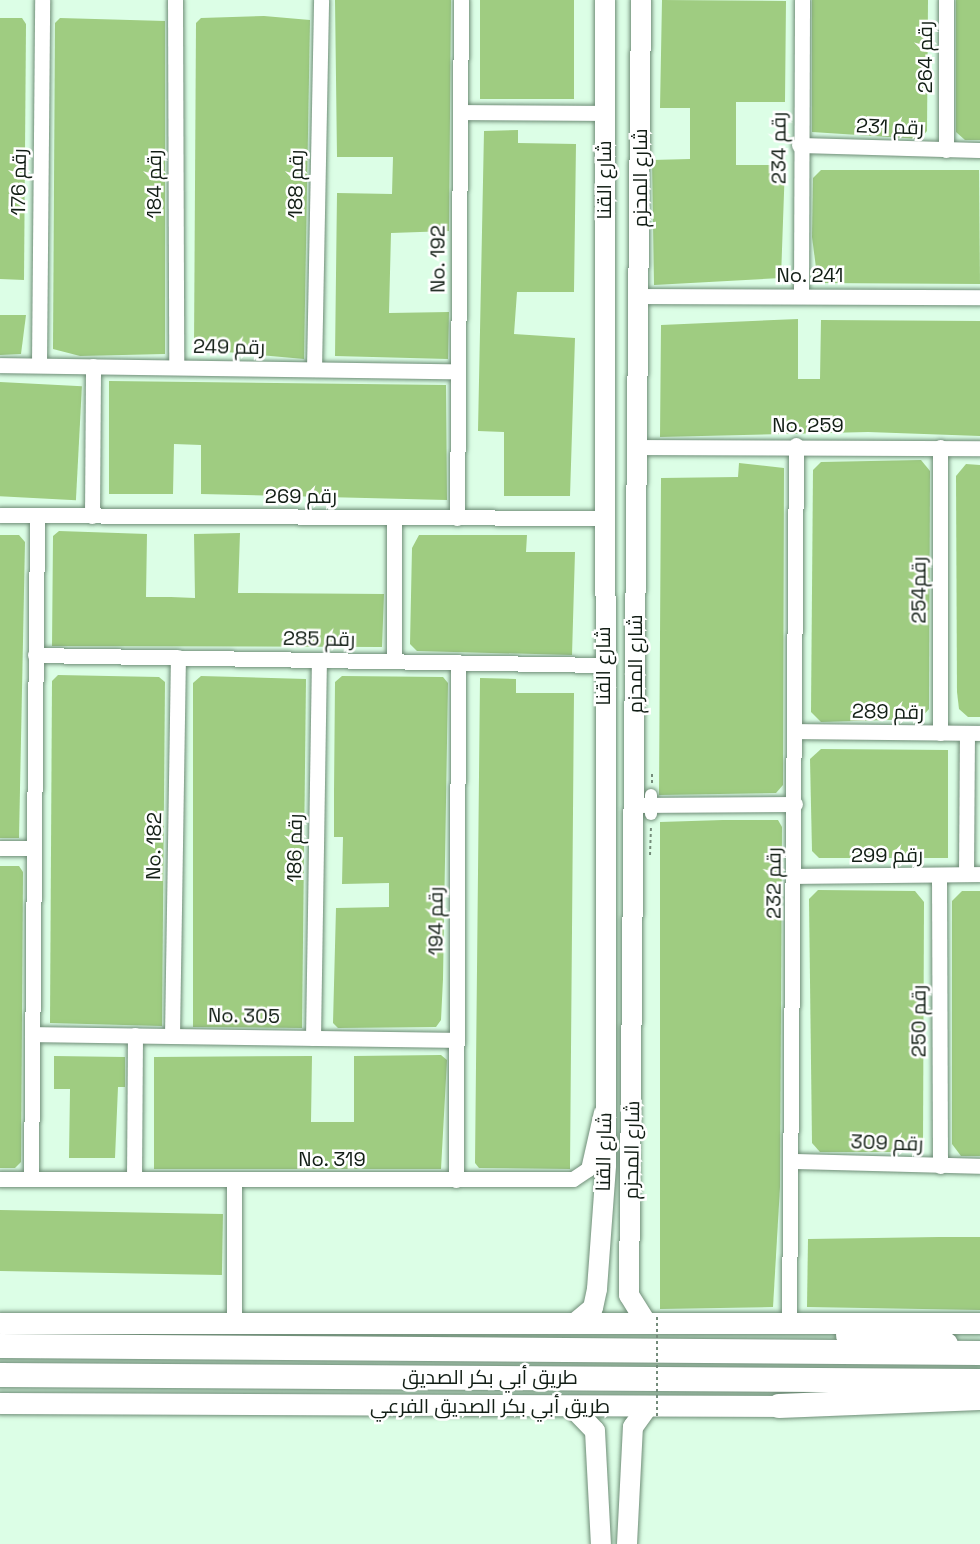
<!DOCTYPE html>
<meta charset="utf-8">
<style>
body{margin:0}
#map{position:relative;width:980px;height:1544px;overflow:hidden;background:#dcfee6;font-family:"Space Grotesk",Cairo,sans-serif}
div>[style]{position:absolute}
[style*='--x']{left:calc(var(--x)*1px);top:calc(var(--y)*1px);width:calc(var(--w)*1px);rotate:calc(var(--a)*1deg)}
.building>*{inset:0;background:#9fcc81;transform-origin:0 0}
.path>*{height:2px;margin-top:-1px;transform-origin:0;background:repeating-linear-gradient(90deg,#748b7a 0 3px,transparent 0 6px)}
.roads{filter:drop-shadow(0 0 2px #6e8c76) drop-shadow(0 0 2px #6e8c76)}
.pedestrian>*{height:12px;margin:-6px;padding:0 6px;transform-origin:6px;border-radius:6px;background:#fff}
.minor>*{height:15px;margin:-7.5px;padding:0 7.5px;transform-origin:7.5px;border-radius:7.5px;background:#fff}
.tertiary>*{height:20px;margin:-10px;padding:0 10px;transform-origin:10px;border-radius:10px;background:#fff}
.secondary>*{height:21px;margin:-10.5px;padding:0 10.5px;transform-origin:10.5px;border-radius:10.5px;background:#fff}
.primary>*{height:24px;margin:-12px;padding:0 12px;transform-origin:12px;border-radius:12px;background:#fff}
.path-bridge>*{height:2px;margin-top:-1px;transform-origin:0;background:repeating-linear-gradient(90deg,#748b7a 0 3px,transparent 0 6px)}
span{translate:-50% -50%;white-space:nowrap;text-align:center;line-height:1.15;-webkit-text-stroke:5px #fff;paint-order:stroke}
.street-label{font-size:20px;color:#121e15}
</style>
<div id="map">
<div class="building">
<i style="clip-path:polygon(335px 0,451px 0,449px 231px,391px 233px,389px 313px,449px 312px,448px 359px,335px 356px,337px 193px,392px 194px,393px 157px,337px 157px)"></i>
<i style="left:480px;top:0;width:94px;height:99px"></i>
<i style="clip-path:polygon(662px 0,786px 1px,785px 102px,736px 102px,736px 165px,785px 165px,781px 278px,654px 285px,652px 160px,690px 159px,690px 108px,660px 108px)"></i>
<i style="clip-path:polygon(812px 0,928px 0,927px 131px,920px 139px,812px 132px)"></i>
<i style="clip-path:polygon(956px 0,980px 0,980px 140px,965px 140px,956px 132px)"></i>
<i style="clip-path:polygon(264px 16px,310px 20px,304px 359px,194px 349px,196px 23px,201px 18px)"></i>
<i style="clip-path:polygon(0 18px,22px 18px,26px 24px,24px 280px,0 279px)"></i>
<i style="clip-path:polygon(60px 18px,165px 21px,165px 354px,80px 356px,53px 349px,55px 23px)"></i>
<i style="clip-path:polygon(518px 130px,518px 143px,576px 144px,574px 292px,517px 292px,514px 334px,575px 338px,570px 496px,504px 496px,504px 432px,478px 431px,484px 131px)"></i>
<i style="clip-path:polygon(821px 170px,979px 170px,980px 284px,818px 283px,812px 237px,813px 178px)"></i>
<i style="clip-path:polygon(0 315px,26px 315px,21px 354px,0 355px)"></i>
<i style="clip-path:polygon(798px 319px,798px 379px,820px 379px,821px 320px,980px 321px,980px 436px,868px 432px,660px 437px,661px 325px)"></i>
<i style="clip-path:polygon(109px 381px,446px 385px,447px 500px,201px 494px,201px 445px,174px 444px,173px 494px,109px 494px)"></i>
<i style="left:0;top:382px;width:82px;height:114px;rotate:3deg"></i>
<i style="clip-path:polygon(921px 460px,930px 471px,929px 709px,920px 719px,821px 722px,811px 712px,813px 470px,821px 462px)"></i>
<i style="clip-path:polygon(739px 463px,784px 468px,783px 785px,776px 793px,659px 795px,661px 478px,738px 477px)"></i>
<i style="clip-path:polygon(966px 464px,980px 465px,980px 717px,968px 717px,959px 709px,957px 692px,956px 476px)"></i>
<i style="clip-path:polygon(59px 531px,147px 534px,146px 597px,171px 597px,195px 598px,194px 534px,240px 533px,238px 593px,384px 594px,382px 647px,52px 646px,53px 536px)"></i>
<i style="clip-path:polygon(0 535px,19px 535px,25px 542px,19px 838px,0 838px)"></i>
<i style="clip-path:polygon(419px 535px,527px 535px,526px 552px,575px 552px,572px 655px,417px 651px,410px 644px,412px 548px)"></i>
<i style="clip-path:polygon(58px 675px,159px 677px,165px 682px,162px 1026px,50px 1023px,52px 681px)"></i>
<i style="clip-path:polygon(201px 676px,306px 679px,302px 1028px,193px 1027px,193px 683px)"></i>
<i style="clip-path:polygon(342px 676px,443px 677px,448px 683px,443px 979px,441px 1020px,436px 1027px,338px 1028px,333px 1023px,336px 908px,389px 907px,389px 883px,342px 884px,343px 837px,334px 837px,334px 792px,335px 682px)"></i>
<i style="clip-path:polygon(480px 678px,516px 679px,516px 693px,574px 693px,570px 1169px,479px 1168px,475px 1163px)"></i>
<i style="clip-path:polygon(821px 749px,948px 750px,948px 858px,819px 858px,812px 851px,810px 759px)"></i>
<i style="clip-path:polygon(723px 820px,778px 820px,782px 827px,780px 1187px,773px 1307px,660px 1309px,660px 822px)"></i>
<i style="clip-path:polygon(0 866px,19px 866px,23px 872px,21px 1162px,15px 1168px,0 1168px)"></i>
<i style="clip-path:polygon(818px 890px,915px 891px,924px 902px,923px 1144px,915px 1152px,820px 1152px,812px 1143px,809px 899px)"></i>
<i style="clip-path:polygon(962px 891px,980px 891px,980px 1156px,961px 1156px,952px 1144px,952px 901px)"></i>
<i style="clip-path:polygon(441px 1055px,447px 1060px,441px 1169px,154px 1169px,154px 1057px,312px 1056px,311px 1122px,354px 1122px,354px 1056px)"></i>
<i style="clip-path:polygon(54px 1056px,125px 1057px,125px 1087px,118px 1087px,115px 1158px,69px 1158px,70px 1089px,54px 1089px)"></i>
<i style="left:0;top:1210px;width:223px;height:61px;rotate:1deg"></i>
<i style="clip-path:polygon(939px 1237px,980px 1237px,980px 1310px,807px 1307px,808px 1239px)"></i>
</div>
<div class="path">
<i style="--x:652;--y:783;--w:9;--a:-90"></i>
<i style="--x:650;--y:855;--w:30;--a:-88"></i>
</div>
<div class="roads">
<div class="pedestrian">
<i style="--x:651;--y:814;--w:19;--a:-90"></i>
</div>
<div class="minor">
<i style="--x:175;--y:0;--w:367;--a:89.8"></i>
<i style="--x:460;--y:112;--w:145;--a:0.4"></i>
<i style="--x:799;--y:145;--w:181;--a:1.6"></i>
<i style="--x:946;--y:150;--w:150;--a:-90"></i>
<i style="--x:640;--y:296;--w:340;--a:0.2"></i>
<i style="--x:801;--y:296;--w:296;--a:-89.8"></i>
<i style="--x:0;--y:365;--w:458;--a:0.8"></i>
<i style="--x:39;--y:365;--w:365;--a:-89.5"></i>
<i style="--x:314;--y:369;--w:369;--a:-88.9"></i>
<i style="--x:635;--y:447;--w:345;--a:0.2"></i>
<i style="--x:940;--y:447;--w:286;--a:90"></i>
<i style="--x:0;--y:515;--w:602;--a:0.29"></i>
<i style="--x:92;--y:516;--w:150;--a:-89.6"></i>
<i style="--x:457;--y:518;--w:518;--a:-89.56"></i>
<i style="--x:35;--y:655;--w:568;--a:1.01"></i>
<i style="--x:394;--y:661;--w:143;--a:-90"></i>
<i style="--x:795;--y:731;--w:185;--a:0.6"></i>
<i style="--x:634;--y:805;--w:161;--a:-0.4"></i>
<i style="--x:0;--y:848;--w:33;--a:0"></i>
<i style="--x:966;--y:874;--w:141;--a:-89.6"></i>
<i style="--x:795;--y:876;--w:185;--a:-0.6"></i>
<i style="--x:939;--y:876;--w:290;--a:89.8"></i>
<i style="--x:32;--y:1034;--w:424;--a:0.8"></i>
<i style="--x:172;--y:1036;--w:379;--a:-89.1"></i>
<i style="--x:313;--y:1038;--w:378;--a:-89.1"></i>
<i style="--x:793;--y:1161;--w:187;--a:1.5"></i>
<i style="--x:0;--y:1179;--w:573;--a:0"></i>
<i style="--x:573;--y:1179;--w:18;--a:-34"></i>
<i style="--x:588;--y:1169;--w:58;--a:-77.2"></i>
<i style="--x:31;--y:1179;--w:664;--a:-89.48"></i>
<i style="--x:134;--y:1179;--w:144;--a:-89.6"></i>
<i style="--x:456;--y:1180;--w:518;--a:-89.78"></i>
<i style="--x:789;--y:1321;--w:876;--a:-89.54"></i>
<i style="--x:234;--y:1323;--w:143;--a:-90"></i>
</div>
<div class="tertiary">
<i style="--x:641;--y:0;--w:1295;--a:90.53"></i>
<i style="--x:629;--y:1295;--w:32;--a:58"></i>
<i style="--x:575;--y:1323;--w:23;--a:-40"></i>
<i style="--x:593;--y:1308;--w:19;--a:-78"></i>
<i style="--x:597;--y:1289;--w:124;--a:-85.8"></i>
<i style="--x:606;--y:1165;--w:1165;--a:-90.05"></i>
<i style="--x:572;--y:1407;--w:33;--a:46"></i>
<i style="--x:595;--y:1431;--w:113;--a:87"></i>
<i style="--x:627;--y:1544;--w:117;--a:-87.1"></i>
<i style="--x:633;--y:1427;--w:26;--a:-54"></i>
</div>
<div class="secondary">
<i style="--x:0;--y:1323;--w:980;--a:0"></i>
<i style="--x:846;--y:1335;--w:101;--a:4.5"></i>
<i style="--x:0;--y:1403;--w:794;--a:0.22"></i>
</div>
<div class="primary">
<i style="--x:0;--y:1346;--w:980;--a:0.41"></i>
<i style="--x:0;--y:1375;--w:980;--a:0.35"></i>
<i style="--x:779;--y:1406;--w:201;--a:-2.3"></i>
</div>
</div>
<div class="path-bridge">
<i style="--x:657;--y:1416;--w:101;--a:-90"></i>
</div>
<div class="street-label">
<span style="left:925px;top:57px;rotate:-90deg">رقم 264</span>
<span style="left:890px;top:127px;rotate:2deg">رقم 231</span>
<span style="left:779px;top:148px;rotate:-90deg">رقم 234</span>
<span style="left:640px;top:178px;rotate:-90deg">شارع المحزم</span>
<span style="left:604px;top:180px;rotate:-90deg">شارع القنا</span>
<span style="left:19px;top:182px;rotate:-89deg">رقم 176</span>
<span style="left:154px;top:184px;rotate:-90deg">رقم 184</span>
<span style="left:296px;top:184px;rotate:-89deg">رقم 188</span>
<span style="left:438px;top:259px;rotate:-90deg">No. 192</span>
<span style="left:810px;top:275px">No. 241</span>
<span style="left:229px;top:347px;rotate:1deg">رقم 249</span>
<span style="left:808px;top:425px">No. 259</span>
<span style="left:301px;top:496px">رقم 269</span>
<span style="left:919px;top:590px;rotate:-90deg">رقم254</span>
<span style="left:319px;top:639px;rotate:1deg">رقم 285</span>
<span style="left:635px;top:664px;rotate:-90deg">شارع المحزم</span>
<span style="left:603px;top:666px;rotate:-90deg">شارع القنا</span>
<span style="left:888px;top:712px;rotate:1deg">رقم 289</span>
<span style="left:154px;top:846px;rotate:-89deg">No. 182</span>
<span style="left:295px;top:848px;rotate:-89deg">رقم 186</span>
<span style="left:887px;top:855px">رقم 299</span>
<span style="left:774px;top:883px;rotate:-90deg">رقم 232</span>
<span style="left:436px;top:921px;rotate:-90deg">رقم 194</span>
<span style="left:244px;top:1016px;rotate:1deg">No. 305</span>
<span style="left:919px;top:1021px;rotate:-90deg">رقم 250</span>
<span style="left:887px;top:1143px;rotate:2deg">رقم 309</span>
<span style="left:632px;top:1150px;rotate:-89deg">شارع المحزم</span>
<span style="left:604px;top:1152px;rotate:-89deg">شارع القنا</span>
<span style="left:332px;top:1159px">No. 319</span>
<span style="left:490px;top:1377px">طريق أبي بكر الصديق</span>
<span style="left:490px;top:1406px">طريق أبي بكر الصديق الفرعي</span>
</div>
</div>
